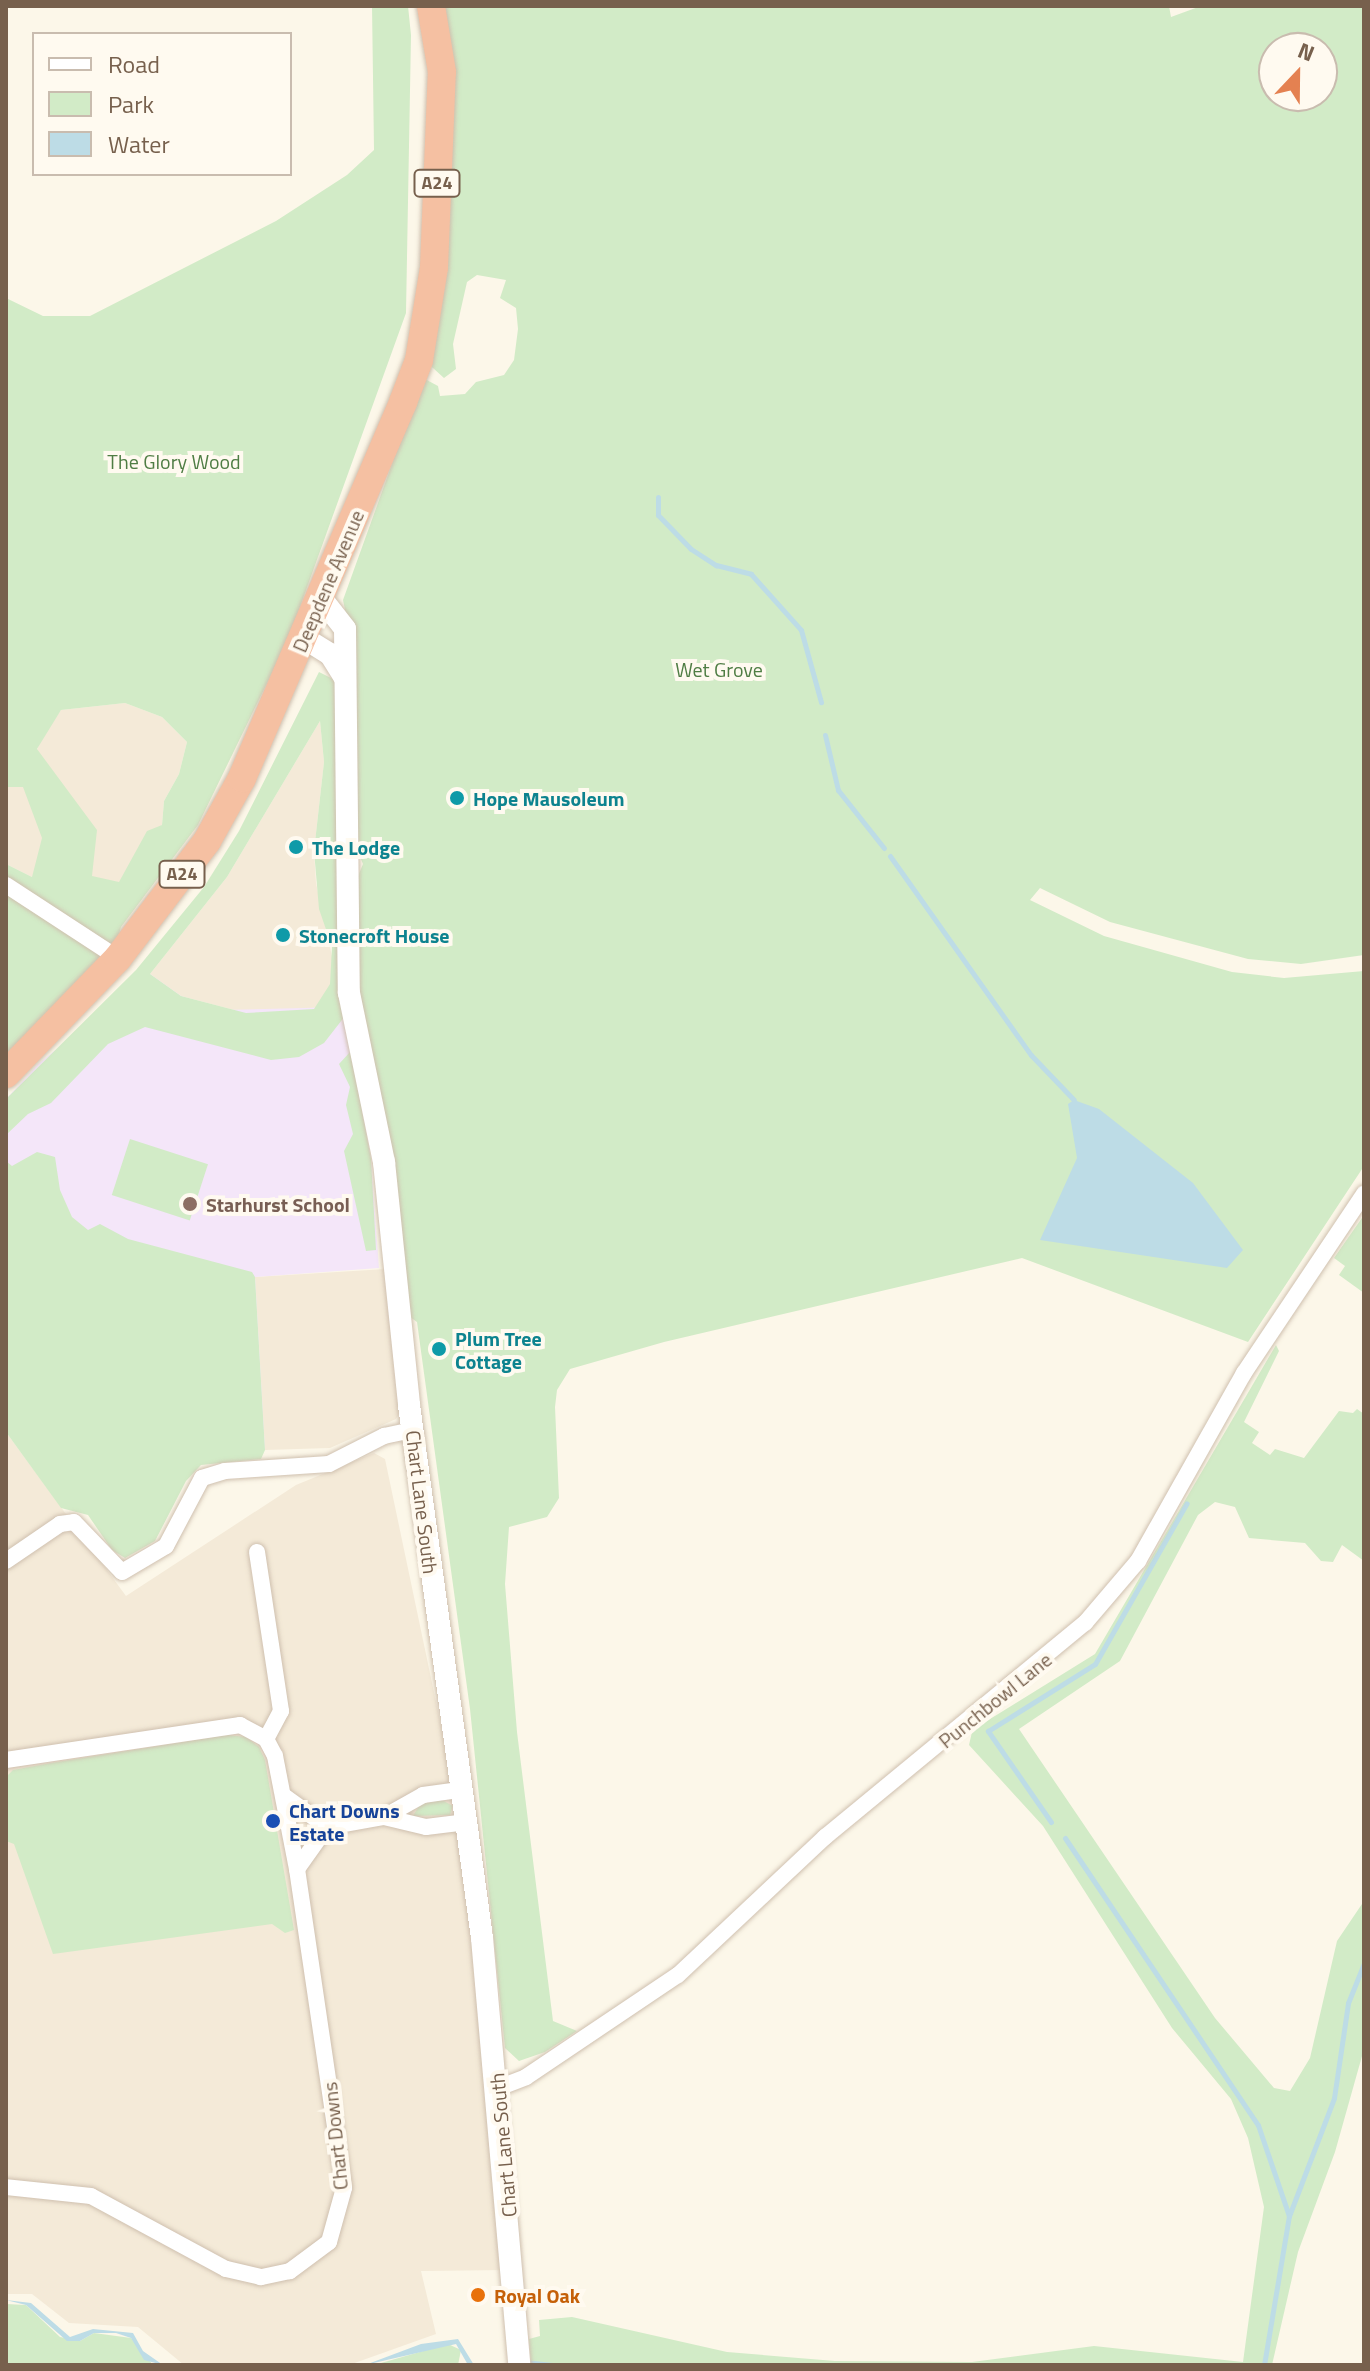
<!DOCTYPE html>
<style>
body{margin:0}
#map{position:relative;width:1370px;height:2371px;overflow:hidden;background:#fcf7e9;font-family:"Titillium Web",sans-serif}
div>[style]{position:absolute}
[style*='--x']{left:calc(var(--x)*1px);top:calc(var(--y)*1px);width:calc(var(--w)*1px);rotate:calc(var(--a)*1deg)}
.residential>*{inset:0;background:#f4ead8}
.education>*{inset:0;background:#f4e6f9}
.green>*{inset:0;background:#d2ebc7;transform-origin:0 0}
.water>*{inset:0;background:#bddce6}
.stream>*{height:5px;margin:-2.5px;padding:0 2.5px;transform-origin:2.5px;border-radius:2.5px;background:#bddce6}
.roads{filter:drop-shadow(0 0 2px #cfc0af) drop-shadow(0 0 2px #cfc0af)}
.street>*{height:16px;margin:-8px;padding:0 8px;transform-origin:8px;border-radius:8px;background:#fff}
.secondary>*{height:22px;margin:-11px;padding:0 11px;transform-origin:11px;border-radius:11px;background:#fff}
.highway>*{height:28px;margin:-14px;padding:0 14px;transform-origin:14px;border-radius:14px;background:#f5c0a2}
.dots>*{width:22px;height:22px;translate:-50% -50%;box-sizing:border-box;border:4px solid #fffaf0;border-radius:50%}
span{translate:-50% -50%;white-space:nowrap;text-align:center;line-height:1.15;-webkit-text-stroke:8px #fffaf0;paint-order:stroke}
.shield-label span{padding:2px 6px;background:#fffaf0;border:2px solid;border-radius:6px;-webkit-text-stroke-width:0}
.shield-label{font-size:18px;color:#77604d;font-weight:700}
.park-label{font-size:20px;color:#4f7d44}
.street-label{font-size:20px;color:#77604d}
.culture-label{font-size:20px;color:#0d838f;font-weight:700}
.left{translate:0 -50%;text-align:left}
.education-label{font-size:20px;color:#785e54;font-weight:700}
.transit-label{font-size:20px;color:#164399;font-weight:700}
.food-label{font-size:20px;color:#c56008;font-weight:700}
.frame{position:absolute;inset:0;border:8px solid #77604d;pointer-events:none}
.legend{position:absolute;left:32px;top:32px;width:260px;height:144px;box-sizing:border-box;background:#fffaf0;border:2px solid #c9bcaf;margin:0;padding:10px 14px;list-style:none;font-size:24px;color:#77604d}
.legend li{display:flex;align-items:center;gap:16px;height:40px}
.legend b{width:40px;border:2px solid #c9bcaf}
.north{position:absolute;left:1258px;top:32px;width:80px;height:80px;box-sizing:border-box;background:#fffaf0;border:2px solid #c9bcaf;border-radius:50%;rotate:22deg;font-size:22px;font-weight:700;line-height:32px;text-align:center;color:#77604d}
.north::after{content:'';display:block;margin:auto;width:28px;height:36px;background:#e48151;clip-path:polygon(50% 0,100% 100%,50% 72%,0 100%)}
</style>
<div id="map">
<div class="residential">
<i style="clip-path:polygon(125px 703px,162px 717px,187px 742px,179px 774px,164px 801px,162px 825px,112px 892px,32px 877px,6px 864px,6px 787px,23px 786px,42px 737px,61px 710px)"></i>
<i style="clip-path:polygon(320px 721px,324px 762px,314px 851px,316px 883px,343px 1007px,246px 1013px,181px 996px,150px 974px,227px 877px)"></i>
<i style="clip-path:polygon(386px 1269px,401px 1411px,396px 1419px,330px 1448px,265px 1450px,255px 1277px)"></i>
<i style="clip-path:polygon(6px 1432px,126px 1596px,296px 1485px,374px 1453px,385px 1459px,444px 1740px,492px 2080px,506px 2270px,421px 2271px,436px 2334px,349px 2365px,184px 2365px,138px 2327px,69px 2323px,32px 2294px,6px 2294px)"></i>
</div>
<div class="education">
<i style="clip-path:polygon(150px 974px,181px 996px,222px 1010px,343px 1007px,371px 1159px,379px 1268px,255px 1277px,265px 1450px,6px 1411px,6px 1099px,38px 1064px)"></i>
</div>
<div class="green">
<i style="clip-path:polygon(evenodd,372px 6px,408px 6px,411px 35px,406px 313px,288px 640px,198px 825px,121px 927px,116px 943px,6px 1055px,6px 864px,32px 877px,42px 838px,23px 787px,6px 787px,6px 298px,43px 316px,90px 316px,276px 221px,347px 175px,374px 150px,372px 6px,125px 703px,162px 717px,187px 742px,179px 774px,164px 801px,162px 825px,147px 831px,119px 882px,92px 876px,97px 830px,37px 749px,61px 710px,125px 703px)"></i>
<i style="clip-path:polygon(evenodd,443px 6px,1169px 6px,1171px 17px,1201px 6px,1364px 6px,1364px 955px,1301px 964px,1248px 959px,1110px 922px,1040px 888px,1030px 900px,1104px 936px,1232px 972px,1284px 978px,1364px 971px,1364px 1166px,1248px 1342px,1022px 1258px,664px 1342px,570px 1369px,557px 1390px,555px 1407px,559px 1498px,547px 1517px,509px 1527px,505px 1584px,517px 1732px,553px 2021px,577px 2031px,545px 2052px,519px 2061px,505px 2048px,470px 1709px,417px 1322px,410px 1317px,357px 994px,354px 886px,363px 864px,355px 845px,349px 629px,343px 600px,423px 378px,438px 386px,440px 396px,465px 394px,476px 382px,504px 375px,514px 360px,518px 329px,516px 308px,500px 298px,506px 280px,477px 275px,467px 282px,453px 344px,456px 369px,444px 378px,423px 359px,443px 6px,1274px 48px,1322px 48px,1322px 96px,1274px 96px,1274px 48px)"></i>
<i style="clip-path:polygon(evenodd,319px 672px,335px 680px,345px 1016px,324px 1043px,299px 1057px,271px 1060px,145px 1027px,108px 1044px,51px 1103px,28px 1114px,6px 1135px,6px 1099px,136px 970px,204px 887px,239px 831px,319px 672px,320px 721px,324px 762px,314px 851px,319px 909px,332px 947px,330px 984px,314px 1009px,246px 1013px,181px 996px,150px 974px,227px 877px,320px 721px)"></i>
<i style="clip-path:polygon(351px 1051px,371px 1159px,376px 1250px,366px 1251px,344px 1151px,353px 1134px,346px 1105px,350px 1087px,339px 1064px)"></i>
<i style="left:130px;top:1139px;width:82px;height:59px;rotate:18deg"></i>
<i style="clip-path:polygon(37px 1152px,55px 1157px,60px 1190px,72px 1217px,88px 1230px,100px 1224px,128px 1239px,252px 1272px,255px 1277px,265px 1450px,261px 1459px,201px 1465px,186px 1481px,155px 1541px,125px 1558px,112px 1550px,88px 1515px,61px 1508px,6px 1432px,6px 1161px,12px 1166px)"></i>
<i style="clip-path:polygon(1364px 1215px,1364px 1293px,1339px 1275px,1345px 1266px,1334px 1258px)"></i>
<i style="clip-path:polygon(1276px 1345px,1279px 1351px,1244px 1422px,1259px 1432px,1252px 1443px,1270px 1455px,1275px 1449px,1304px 1458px,1339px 1411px,1353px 1413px,1357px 1409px,1364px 1414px,1364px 1561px,1342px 1545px,1333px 1562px,1321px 1561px,1305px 1543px,1249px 1538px,1235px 1507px,1215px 1502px,1198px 1515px,1120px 1661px,1019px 1729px,1215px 2018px,1274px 2088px,1290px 2091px,1310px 2058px,1337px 1941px,1364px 1901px,1364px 2049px,1335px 2152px,1298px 2252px,1272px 2365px,531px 2365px,529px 2339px,540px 2336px,539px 2320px,572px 2317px,727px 2352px,835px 2361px,972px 2362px,1094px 2346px,1243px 2362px,1264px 2207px,1248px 2138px,1231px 2099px,1172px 2028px,1043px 1826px,969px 1745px,972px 1732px,982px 1724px,1095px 1654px)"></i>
<i style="clip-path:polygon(227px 1735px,246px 1737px,259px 1747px,265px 1760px,294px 1930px,285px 1933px,272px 1924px,53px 1954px,14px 1844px,6px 1841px,6px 1777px,13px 1770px,51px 1763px)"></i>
<i style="clip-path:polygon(442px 1800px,453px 1806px,450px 1815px,413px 1816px,420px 1804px)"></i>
<i style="clip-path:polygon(6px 2304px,26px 2305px,60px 2337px,80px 2341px,94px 2333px,131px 2338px,153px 2365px,6px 2365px)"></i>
<i style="clip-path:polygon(448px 2344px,461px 2350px,458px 2365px,374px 2365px)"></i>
</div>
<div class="water">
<i style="clip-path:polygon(1074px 1100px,1099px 1109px,1193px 1183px,1243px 1250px,1227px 1268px,1040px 1240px,1077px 1158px,1068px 1104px)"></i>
<i style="clip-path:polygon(6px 2300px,31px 2303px,70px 2337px,93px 2329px,133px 2333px,143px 2351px,163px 2365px,144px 2360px,131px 2338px,116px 2333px,94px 2333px,80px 2341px,67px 2341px,26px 2305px)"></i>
<i style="clip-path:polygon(458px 2339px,474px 2365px,468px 2365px,456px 2344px,365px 2365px,421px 2344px)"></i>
</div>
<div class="stream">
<i style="--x:658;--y:497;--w:18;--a:90"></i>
<i style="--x:658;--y:515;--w:47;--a:45.9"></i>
<i style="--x:691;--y:549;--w:30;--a:33"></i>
<i style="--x:716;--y:565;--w:36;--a:14"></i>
<i style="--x:751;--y:574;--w:75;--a:48.2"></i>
<i style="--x:801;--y:630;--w:75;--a:74.5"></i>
<i style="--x:825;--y:735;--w:57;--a:76.7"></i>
<i style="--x:838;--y:790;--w:74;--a:51.6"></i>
<i style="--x:890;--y:856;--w:244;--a:54.7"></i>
<i style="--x:1031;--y:1055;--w:62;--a:46.3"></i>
<i style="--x:1051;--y:1822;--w:111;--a:-124.7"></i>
<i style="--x:988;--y:1731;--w:126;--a:-32.1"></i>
<i style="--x:1095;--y:1664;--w:185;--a:-60.3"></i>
<i style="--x:1065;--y:1838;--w:346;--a:56.1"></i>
<i style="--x:1258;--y:2125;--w:96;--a:71.2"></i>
<i style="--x:524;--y:2362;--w:31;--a:6"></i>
<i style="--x:1264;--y:2365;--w:151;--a:-80.5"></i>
<i style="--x:1289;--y:2216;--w:126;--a:-69.1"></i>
<i style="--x:1334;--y:2098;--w:96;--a:-81.6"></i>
<i style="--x:1348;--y:2003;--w:43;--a:-68.2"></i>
</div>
<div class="roads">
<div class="street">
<i style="--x:6;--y:885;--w:134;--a:33.1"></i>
<i style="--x:257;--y:1552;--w:161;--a:81.4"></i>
<i style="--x:281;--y:1711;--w:32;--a:118"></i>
<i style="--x:6;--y:1561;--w:65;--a:-34.4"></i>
<i style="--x:60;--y:1524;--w:14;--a:-8"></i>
<i style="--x:74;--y:1522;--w:69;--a:46.2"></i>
<i style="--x:122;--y:1572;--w:51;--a:-30.6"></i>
<i style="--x:166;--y:1546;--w:77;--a:-62.1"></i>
<i style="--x:202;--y:1478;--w:24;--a:-17"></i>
<i style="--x:225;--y:1471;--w:104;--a:-3.9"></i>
<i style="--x:329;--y:1464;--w:62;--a:-27"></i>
<i style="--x:384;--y:1436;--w:30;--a:-12"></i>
<i style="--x:6;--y:1760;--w:237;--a:-8.5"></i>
<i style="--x:240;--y:1725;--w:30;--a:28"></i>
<i style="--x:266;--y:1739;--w:19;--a:62"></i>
<i style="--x:275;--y:1756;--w:115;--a:79"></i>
<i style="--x:297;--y:1869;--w:322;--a:81.6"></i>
<i style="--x:344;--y:2188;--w:56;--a:105.5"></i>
<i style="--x:329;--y:2242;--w:49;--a:143.4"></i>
<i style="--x:290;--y:2271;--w:30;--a:168"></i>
<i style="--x:261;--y:2277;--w:36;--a:-167"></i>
<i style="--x:226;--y:2269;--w:153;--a:-151.6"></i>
<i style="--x:91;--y:2196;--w:85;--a:-174"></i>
<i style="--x:284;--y:1796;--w:53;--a:35.8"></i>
<i style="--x:384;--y:1817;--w:43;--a:13.4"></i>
<i style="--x:426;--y:1827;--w:39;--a:-7"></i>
<i style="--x:297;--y:1869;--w:52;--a:-54.5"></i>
<i style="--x:327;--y:1827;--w:58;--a:-10"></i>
<i style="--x:384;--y:1817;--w:45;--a:-29.4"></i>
<i style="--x:423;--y:1795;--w:37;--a:-8"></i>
<i style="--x:498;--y:2088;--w:30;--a:-21"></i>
<i style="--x:526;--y:2077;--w:183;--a:-33.9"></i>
<i style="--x:678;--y:1975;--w:202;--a:-43.2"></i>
<i style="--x:825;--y:1837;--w:337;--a:-39.5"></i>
<i style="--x:1085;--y:1623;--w:82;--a:-49.5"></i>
<i style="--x:1138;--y:1561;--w:216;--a:-60.6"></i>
<i style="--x:1244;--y:1373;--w:216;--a:-56.2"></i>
</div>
<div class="secondary">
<i style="--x:321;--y:598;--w:39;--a:52"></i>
<i style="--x:345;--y:629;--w:364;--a:89.4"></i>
<i style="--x:349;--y:993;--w:173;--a:78.3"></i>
<i style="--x:384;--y:1162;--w:244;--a:84.1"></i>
<i style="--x:409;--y:1405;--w:538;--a:82.2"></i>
<i style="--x:482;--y:1938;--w:429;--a:85"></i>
<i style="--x:304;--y:638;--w:31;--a:32"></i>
<i style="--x:330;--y:654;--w:28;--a:58"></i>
</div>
<div class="highway">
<i style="--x:6;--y:1074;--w:161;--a:-46"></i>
<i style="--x:118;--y:958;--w:147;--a:-52.7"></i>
<i style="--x:207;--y:841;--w:72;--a:-60.9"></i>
<i style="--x:242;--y:778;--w:409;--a:-66.8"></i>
<i style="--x:403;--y:402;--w:45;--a:-69.1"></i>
<i style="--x:419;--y:360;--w:94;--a:-80.8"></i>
<i style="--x:434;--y:267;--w:195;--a:-87.7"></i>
<i style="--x:442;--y:72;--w:67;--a:-99.5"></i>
</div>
</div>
<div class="dots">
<i style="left:457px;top:798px;background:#0f9aa8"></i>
<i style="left:296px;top:847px;background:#0f9aa8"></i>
<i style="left:283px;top:935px;background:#0f9aa8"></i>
<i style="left:190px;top:1204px;background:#8d6e63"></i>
<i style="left:439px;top:1349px;background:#0f9aa8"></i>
<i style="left:273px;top:1821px;background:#1a4fb4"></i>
<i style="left:478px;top:2295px;background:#e8710a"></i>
</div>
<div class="shield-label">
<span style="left:437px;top:183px">A24</span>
<span style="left:182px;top:874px">A24</span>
</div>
<div class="park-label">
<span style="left:174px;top:461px">The Glory Wood</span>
<span style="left:719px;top:669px">Wet Grove</span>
</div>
<div class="street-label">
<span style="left:328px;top:581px;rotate:-67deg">Deepdene Avenue</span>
<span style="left:422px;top:1502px;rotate:83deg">Chart Lane South</span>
<span style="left:995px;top:1700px;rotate:-39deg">Punchbowl Lane</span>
<span style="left:335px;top:2136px;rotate:-96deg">Chart Downs</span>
<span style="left:503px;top:2145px;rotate:-95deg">Chart Lane South</span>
</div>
<div class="culture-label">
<span class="left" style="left:473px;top:798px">Hope Mausoleum</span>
<span class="left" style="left:312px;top:847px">The Lodge</span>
<span class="left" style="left:299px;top:935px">Stonecroft House</span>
<span class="left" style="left:455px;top:1350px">Plum Tree<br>Cottage</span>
</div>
<div class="education-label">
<span class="left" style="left:206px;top:1204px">Starhurst School</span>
</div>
<div class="transit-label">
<span class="left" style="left:289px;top:1822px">Chart Downs<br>Estate</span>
</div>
<div class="food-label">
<span class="left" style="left:494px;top:2295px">Royal Oak</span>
</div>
<div class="frame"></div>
<ul class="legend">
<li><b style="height:10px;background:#fff"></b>Road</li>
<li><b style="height:22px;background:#d2ebc7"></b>Park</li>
<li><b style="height:22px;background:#bddce6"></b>Water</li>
</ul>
<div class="north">N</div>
</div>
